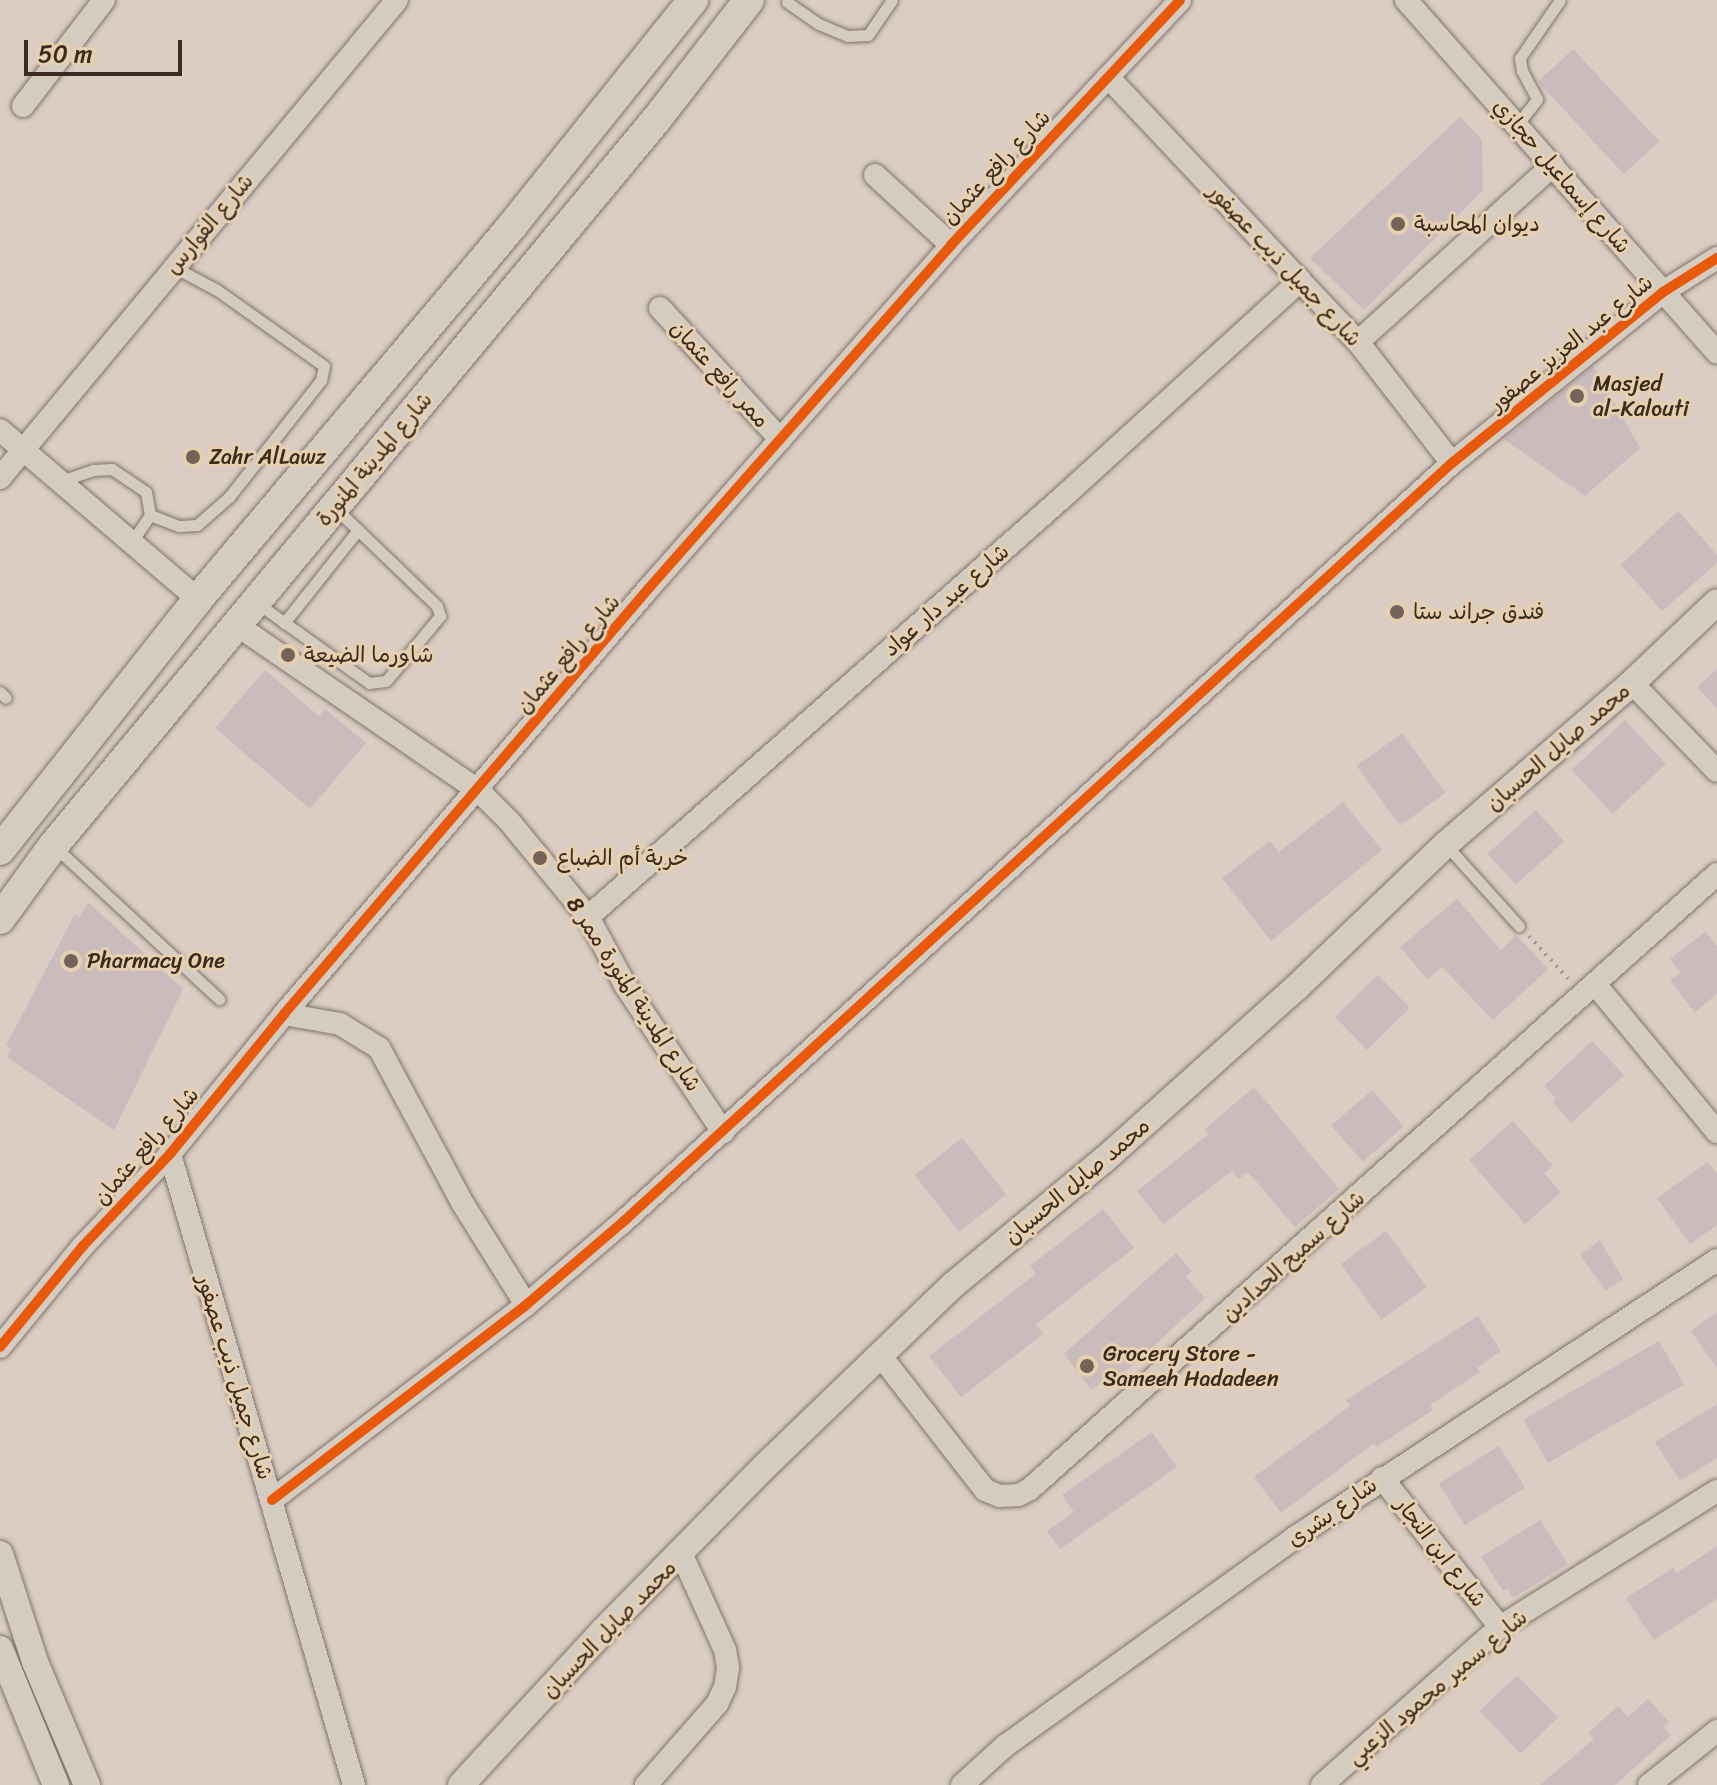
<!DOCTYPE html>
<meta charset="utf-8">
<style>
body{margin:0}
#map{position:relative;width:1717px;height:1785px;overflow:hidden;background:#dbcdc3;font-family:Sriracha,"Playpen Sans Arabic",sans-serif}
div>[style]{position:absolute}
[style*='--x']{left:calc(var(--x)*1px);top:calc(var(--y)*1px);width:calc(var(--w)*1px);rotate:calc(var(--a)*1deg)}
.building>*{inset:0;background:#cabbbd;transform-origin:0 0}
.path>*{height:4px;margin-top:-2px;transform-origin:0;background:repeating-linear-gradient(90deg,#9e968d 0 2px,transparent 0 8px)}
.roads{filter:drop-shadow(0 0 2px #7e746d) drop-shadow(0 0 2px #7e746d)}
.service>*{height:11px;margin:-5.5px;padding:0 5.5px;transform-origin:5.5px;border-radius:5.5px;background:#d5ccc1}
.minor>*{height:22px;margin:-11px;padding:0 11px;transform-origin:11px;border-radius:11px;background:#d5ccc1}
.tertiary>*{height:26px;margin:-13px;padding:0 13px;transform-origin:13px;border-radius:13px;background:#d5ccc1}
.secondary>*{height:30px;margin:-15px;padding:0 15px;transform-origin:15px;border-radius:15px;background:#d5ccc1}
.cycleway>*{height:10px;margin:-5px;padding:0 5px;transform-origin:5px;border-radius:5px;background:#e8590c}
.dots>*{width:22px;height:22px;translate:-50% -50%;box-sizing:border-box;border:4px solid #e6d0af;border-radius:50%}
span{translate:-50% -50%;white-space:nowrap;text-align:center;line-height:1.15;-webkit-text-stroke:6px #e6d0af;paint-order:stroke}
.street-label{font-size:22px;color:#3b2a1e}
.poi-label{font-size:22px;color:#3b2a1e}
.left{translate:0 -50%;text-align:left}
.scale{position:absolute;left:24px;top:40px;width:158px;height:36px;box-sizing:border-box;border:4px solid #3b2a1e;border-top:0;padding-left:10px;font-size:24px;line-height:28px;white-space:nowrap;color:#3b2a1e;-webkit-text-stroke:6px #e6d0af;paint-order:stroke}
</style>
<div id="map">
<div class="building">
<i style="left:1573px;top:49px;width:126px;height:48px;rotate:47deg"></i>
<i style="clip-path:polygon(1460px 117px,1482px 140px,1483px 190px,1364px 310px,1310px 258px)"></i>
<i style="clip-path:polygon(1593px 366px,1640px 448px,1585px 496px,1504px 439px)"></i>
<i style="clip-path:polygon(1678px 511px,1717px 555px,1717px 563px,1662px 611px,1621px 565px)"></i>
<i style="clip-path:polygon(1717px 669px,1717px 708px,1697px 687px)"></i>
<i style="clip-path:polygon(265px 670px,319px 716px,325px 709px,366px 743px,310px 809px,215px 728px)"></i>
<i style="left:1625px;top:720px;width:60px;height:73px;rotate:47deg"></i>
<i style="left:1402px;top:733px;width:74px;height:56px;rotate:54deg"></i>
<i style="clip-path:polygon(1343px 802px,1382px 850px,1271px 941px,1222px 878px,1270px 841px,1279px 852px)"></i>
<i style="left:1536px;top:810px;width:42px;height:65px;rotate:48deg"></i>
<i style="clip-path:polygon(1457px 899px,1501px 950px,1516px 935px,1548px 969px,1493px 1020px,1442px 967px,1427px 979px,1400px 947px)"></i>
<i style="clip-path:polygon(88px 902px,183px 989px,114px 1130px,7px 1057px,11px 1049px,6px 1046px,75px 914px,80px 917px)"></i>
<i style="clip-path:polygon(1705px 932px,1717px 946px,1717px 994px,1695px 1012px,1670px 981px,1681px 973px,1670px 959px)"></i>
<i style="left:1378px;top:975px;width:46px;height:60px;rotate:46deg"></i>
<i style="clip-path:polygon(1592px 1041px,1624px 1075px,1571px 1123px,1553px 1102px,1556px 1098px,1544px 1086px)"></i>
<i style="clip-path:polygon(1254px 1087px,1339px 1189px,1295px 1227px,1248px 1172px,1239px 1179px,1232px 1171px,1163px 1224px,1137px 1191px,1209px 1134px,1205px 1129px)"></i>
<i style="left:1372px;top:1090px;width:48px;height:54px;rotate:49deg"></i>
<i style="clip-path:polygon(1513px 1121px,1553px 1166px,1544px 1173px,1561px 1192px,1525px 1224px,1469px 1160px)"></i>
<i style="left:962px;top:1138px;width:72px;height:60px;rotate:52deg"></i>
<i style="clip-path:polygon(1708px 1162px,1717px 1174px,1717px 1225px,1690px 1244px,1657px 1198px)"></i>
<i style="clip-path:polygon(1103px 1209px,1134px 1248px,1036px 1324px,1043px 1334px,961px 1397px,929px 1356px,1036px 1274px,1030px 1266px)"></i>
<i style="left:1386px;top:1231px;width:69px;height:56px;rotate:54deg"></i>
<i style="clip-path:polygon(1600px 1240px,1623px 1279px,1606px 1291px,1580px 1255px)"></i>
<i style="clip-path:polygon(1176px 1253px,1192px 1271px,1186px 1277px,1205px 1298px,1130px 1368px,1091px 1389px,1064px 1354px)"></i>
<i style="clip-path:polygon(1717px 1312px,1717px 1368px,1691px 1331px)"></i>
<i style="clip-path:polygon(1478px 1316px,1501px 1351px,1477px 1368px,1480px 1372px,1430px 1405px,1433px 1410px,1376px 1447px,1374px 1443px,1281px 1513px,1254px 1477px,1350px 1406px,1346px 1400px)"></i>
<i style="left:1659px;top:1341px;width:50px;height:157px;rotate:60deg"></i>
<i style="clip-path:polygon(1717px 1404px,1717px 1458px,1680px 1481px,1655px 1442px)"></i>
<i style="clip-path:polygon(1152px 1432px,1177px 1467px,1060px 1549px,1047px 1531px,1074px 1512px,1062px 1495px)"></i>
<i style="left:1499px;top:1446px;width:49px;height:71px;rotate:58deg"></i>
<i style="clip-path:polygon(1540px 1520px,1568px 1564px,1513px 1598px,1507px 1588px,1503px 1591px,1481px 1557px)"></i>
<i style="clip-path:polygon(1717px 1546px,1717px 1599px,1654px 1640px,1626px 1598px,1673px 1568px,1677px 1573px)"></i>
<i style="left:1517px;top:1675px;width:59px;height:52px;rotate:46deg"></i>
<i style="clip-path:polygon(1648px 1699px,1669px 1722px,1663px 1727px,1671px 1735px,1615px 1785px,1540px 1785px,1594px 1739px,1588px 1733px,1618px 1706px,1628px 1717px)"></i>
</div>
<div class="path">
<i style="--x:1529;--y:936;--w:59;--a:47.7"></i>
</div>
<div class="roads">
<div class="service">
<i style="--x:787;--y:2;--w:39;--a:35"></i>
<i style="--x:819;--y:24;--w:30;--a:23"></i>
<i style="--x:847;--y:36;--w:21;--a:-3"></i>
<i style="--x:868;--y:35;--w:42;--a:-55.6"></i>
<i style="--x:1517;--y:125;--w:33;--a:-52"></i>
<i style="--x:1537;--y:99;--w:32;--a:-118"></i>
<i style="--x:1522;--y:71;--w:13;--a:-99"></i>
<i style="--x:1520;--y:58;--w:70;--a:-55.4"></i>
<i style="--x:61;--y:481;--w:34;--a:-19"></i>
<i style="--x:93;--y:470;--w:19;--a:-3"></i>
<i style="--x:112;--y:469;--w:41;--a:34.1"></i>
<i style="--x:146;--y:492;--w:23;--a:80"></i>
<i style="--x:150;--y:515;--w:32;--a:124"></i>
<i style="--x:150;--y:515;--w:31;--a:21"></i>
<i style="--x:179;--y:526;--w:18;--a:-3"></i>
<i style="--x:197;--y:525;--w:43;--a:-41.2"></i>
<i style="--x:229;--y:497;--w:149;--a:-51.8"></i>
<i style="--x:321;--y:380;--w:14;--a:-78"></i>
<i style="--x:324;--y:366;--w:131;--a:-144.6"></i>
<i style="--x:217;--y:290;--w:49;--a:-151.9"></i>
<i style="--x:257;--y:603;--w:138;--a:35.5"></i>
<i style="--x:369;--y:683;--w:17;--a:-7"></i>
<i style="--x:386;--y:681;--w:85;--a:-50.3"></i>
<i style="--x:440;--y:616;--w:10;--a:-107"></i>
<i style="--x:437;--y:606;--w:141;--a:-136.1"></i>
<i style="--x:284;--y:623;--w:119;--a:-51.5"></i>
<i style="--x:0;--y:692;--w:8;--a:45"></i>
<i style="--x:1446;--y:845;--w:109;--a:48"></i>
<i style="--x:55;--y:847;--w:224;--a:42.8"></i>
</div>
<div class="minor">
<i style="--x:1406;--y:0;--w:470;--a:48.6"></i>
<i style="--x:1108;--y:77;--w:364;--a:46.7"></i>
<i style="--x:1358;--y:342;--w:153;--a:52.2"></i>
<i style="--x:23;--y:106;--w:133;--a:-52.6"></i>
<i style="--x:875;--y:175;--w:103;--a:42.6"></i>
<i style="--x:660;--y:308;--w:178;--a:47.5"></i>
<i style="--x:1358;--y:342;--w:263;--a:-42.2"></i>
<i style="--x:0;--y:430;--w:260;--a:40.5"></i>
<i style="--x:0;--y:478;--w:621;--a:-50.29"></i>
<i style="--x:238;--y:626;--w:292;--a:34.4"></i>
<i style="--x:479;--y:791;--w:42;--a:45"></i>
<i style="--x:509;--y:821;--w:124;--a:50.5"></i>
<i style="--x:588;--y:917;--w:77;--a:61.4"></i>
<i style="--x:625;--y:985;--w:177;--a:56.3"></i>
<i style="--x:1632;--y:683;--w:122;--a:46"></i>
<i style="--x:588;--y:917;--w:633;--a:-41.48"></i>
<i style="--x:1062;--y:498;--w:323;--a:-42.4"></i>
<i style="--x:1595;--y:984;--w:192;--a:50.5"></i>
<i style="--x:284;--y:1014;--w:57;--a:10.1"></i>
<i style="--x:340;--y:1024;--w:46;--a:31.6"></i>
<i style="--x:379;--y:1048;--w:177;--a:61.7"></i>
<i style="--x:463;--y:1204;--w:119;--a:58"></i>
<i style="--x:170;--y:1154;--w:657;--a:73.74"></i>
<i style="--x:0;--y:1347;--w:131;--a:-50.6"></i>
<i style="--x:83;--y:1246;--w:127;--a:-46.6"></i>
<i style="--x:170;--y:1154;--w:181;--a:-50.8"></i>
<i style="--x:284;--y:1014;--w:561;--a:-49.41"></i>
<i style="--x:649;--y:588;--w:457;--a:-48.6"></i>
<i style="--x:951;--y:245;--w:335;--a:-46.9"></i>
<i style="--x:880;--y:1355;--w:171;--a:52.1"></i>
<i style="--x:985;--y:1490;--w:16;--a:22"></i>
<i style="--x:1000;--y:1496;--w:19;--a:-3"></i>
<i style="--x:1019;--y:1495;--w:13;--a:-29"></i>
<i style="--x:1030;--y:1489;--w:922;--a:-41.83"></i>
<i style="--x:1382;--y:1478;--w:190;--a:51.6"></i>
<i style="--x:272;--y:1500;--w:320;--a:-37.5"></i>
<i style="--x:526;--y:1305;--w:128;--a:-40.6"></i>
<i style="--x:623;--y:1222;--w:1124;--a:-42.48"></i>
<i style="--x:1452;--y:463;--w:272;--a:-39"></i>
<i style="--x:1663;--y:292;--w:64;--a:-32.2"></i>
<i style="--x:646;--y:1785;--w:108;--a:-48.8"></i>
<i style="--x:717;--y:1704;--w:19;--a:-65"></i>
<i style="--x:725;--y:1687;--w:20;--a:-81"></i>
<i style="--x:728;--y:1667;--w:17;--a:-100"></i>
<i style="--x:725;--y:1650;--w:107;--a:-114.4"></i>
<i style="--x:962;--y:1785;--w:58;--a:-42.2"></i>
<i style="--x:1005;--y:1746;--w:356;--a:-35.7"></i>
<i style="--x:1294;--y:1538;--w:506;--a:-33.31"></i>
<i style="--x:1322;--y:1785;--w:238;--a:-41.6"></i>
<i style="--x:1500;--y:1627;--w:256;--a:-32.1"></i>
<i style="--x:1649;--y:1785;--w:87;--a:-38.5"></i>
</div>
<div class="tertiary">
<i style="--x:0;--y:1554;--w:114;--a:72"></i>
<i style="--x:35;--y:1662;--w:134;--a:67.1"></i>
<i style="--x:0;--y:1649;--w:147;--a:67.6"></i>
<i style="--x:461;--y:1785;--w:209;--a:-47.3"></i>
<i style="--x:603;--y:1631;--w:231;--a:-45.5"></i>
<i style="--x:765;--y:1466;--w:260;--a:-43.9"></i>
<i style="--x:952;--y:1286;--w:197;--a:-39.7"></i>
<i style="--x:1104;--y:1160;--w:259;--a:-41.9"></i>
<i style="--x:1297;--y:987;--w:205;--a:-43.8"></i>
<i style="--x:1445;--y:845;--w:247;--a:-40.9"></i>
<i style="--x:1632;--y:683;--w:117;--a:-43.6"></i>
</div>
<div class="secondary">
<i style="--x:0;--y:850;--w:320;--a:-51.7"></i>
<i style="--x:198;--y:599;--w:488;--a:-49.9"></i>
<i style="--x:512;--y:226;--w:290;--a:-51.3"></i>
<i style="--x:0;--y:919;--w:90;--a:-54"></i>
<i style="--x:53;--y:846;--w:944;--a:-50.29"></i>
<i style="--x:656;--y:120;--w:152;--a:-52.2"></i>
</div>
</div>
<div class="cycleway">
<i style="--x:0;--y:1347;--w:131;--a:-50.6"></i>
<i style="--x:83;--y:1246;--w:127;--a:-46.6"></i>
<i style="--x:170;--y:1154;--w:181;--a:-50.8"></i>
<i style="--x:284;--y:1014;--w:561;--a:-49.41"></i>
<i style="--x:649;--y:588;--w:457;--a:-48.6"></i>
<i style="--x:951;--y:245;--w:335;--a:-46.9"></i>
<i style="--x:272;--y:1500;--w:320;--a:-37.5"></i>
<i style="--x:526;--y:1305;--w:128;--a:-40.6"></i>
<i style="--x:623;--y:1222;--w:1124;--a:-42.48"></i>
<i style="--x:1452;--y:463;--w:272;--a:-39"></i>
<i style="--x:1663;--y:292;--w:64;--a:-32.2"></i>
</div>
<div class="dots">
<i style="left:1398px;top:224px;background:#736358"></i>
<i style="left:1577px;top:396px;background:#736358"></i>
<i style="left:193px;top:457px;background:#736358"></i>
<i style="left:1397px;top:612px;background:#736358"></i>
<i style="left:288px;top:655px;background:#736358"></i>
<i style="left:540px;top:858px;background:#736358"></i>
<i style="left:71px;top:961px;background:#736358"></i>
<i style="left:1087px;top:1366px;background:#736358"></i>
</div>
<div class="street-label">
<span style="left:996px;top:167px;rotate:-47deg">شارع رافع عثمان</span>
<span style="left:1562px;top:176px;rotate:49deg">شارع إسماعيل حجازي</span>
<span style="left:209px;top:224px;rotate:-50deg">شارع الفوارس</span>
<span style="left:1285px;top:265px;rotate:47deg">شارع جميل ذيب عصفور</span>
<span style="left:1571px;top:343px;rotate:-39deg">شارع عبد العزيز عصفور</span>
<span style="left:720px;top:374px;rotate:48deg">ممر رافع عثمان</span>
<span style="left:374px;top:459px;rotate:-50deg">شارع المدينة المنورة</span>
<span style="left:946px;top:600px;rotate:-41deg">شارع عبد دار عواد</span>
<span style="left:568px;top:654px;rotate:-50deg">شارع رافع عثمان</span>
<span style="left:1558px;top:747px;rotate:-41deg">محمد صايل الحسبان</span>
<span style="left:634px;top:994px;rotate:57deg">شارع المدينة المنورة ممر 8</span>
<span style="left:146px;top:1146px;rotate:-49deg">شارع رافع عثمان</span>
<span style="left:1077px;top:1181px;rotate:-40deg">محمد صايل الحسبان</span>
<span style="left:1293px;top:1256px;rotate:-42deg">شارع سميح الحدادين</span>
<span style="left:235px;top:1377px;rotate:73deg">شارع جميل ذيب عصفور</span>
<span style="left:1332px;top:1512px;rotate:-35deg">شارع بشرى</span>
<span style="left:1441px;top:1552px;rotate:52deg">شارع ابن النجار</span>
<span style="left:609px;top:1629px;rotate:-46deg">محمد صايل الحسبان</span>
<span style="left:1437px;top:1687px;rotate:-40deg">شارع سمير محمود الزعبي</span>
</div>
<div class="poi-label">
<span class="left" style="left:1414px;top:224px">ديوان المحاسبة</span>
<span class="left" style="left:1593px;top:396px">Masjed<br>al-Kalouti</span>
<span class="left" style="left:209px;top:457px">Zahr AlLawz</span>
<span class="left" style="left:1413px;top:612px">فندق جراند ستا</span>
<span class="left" style="left:304px;top:655px">شاورما الضيعة</span>
<span class="left" style="left:556px;top:858px">خربة أم الضباع</span>
<span class="left" style="left:87px;top:961px">Pharmacy One</span>
<span class="left" style="left:1103px;top:1366px">Grocery Store -<br>Sameeh Hadadeen</span>
</div>
<div class="scale">50 m</div>
</div>
